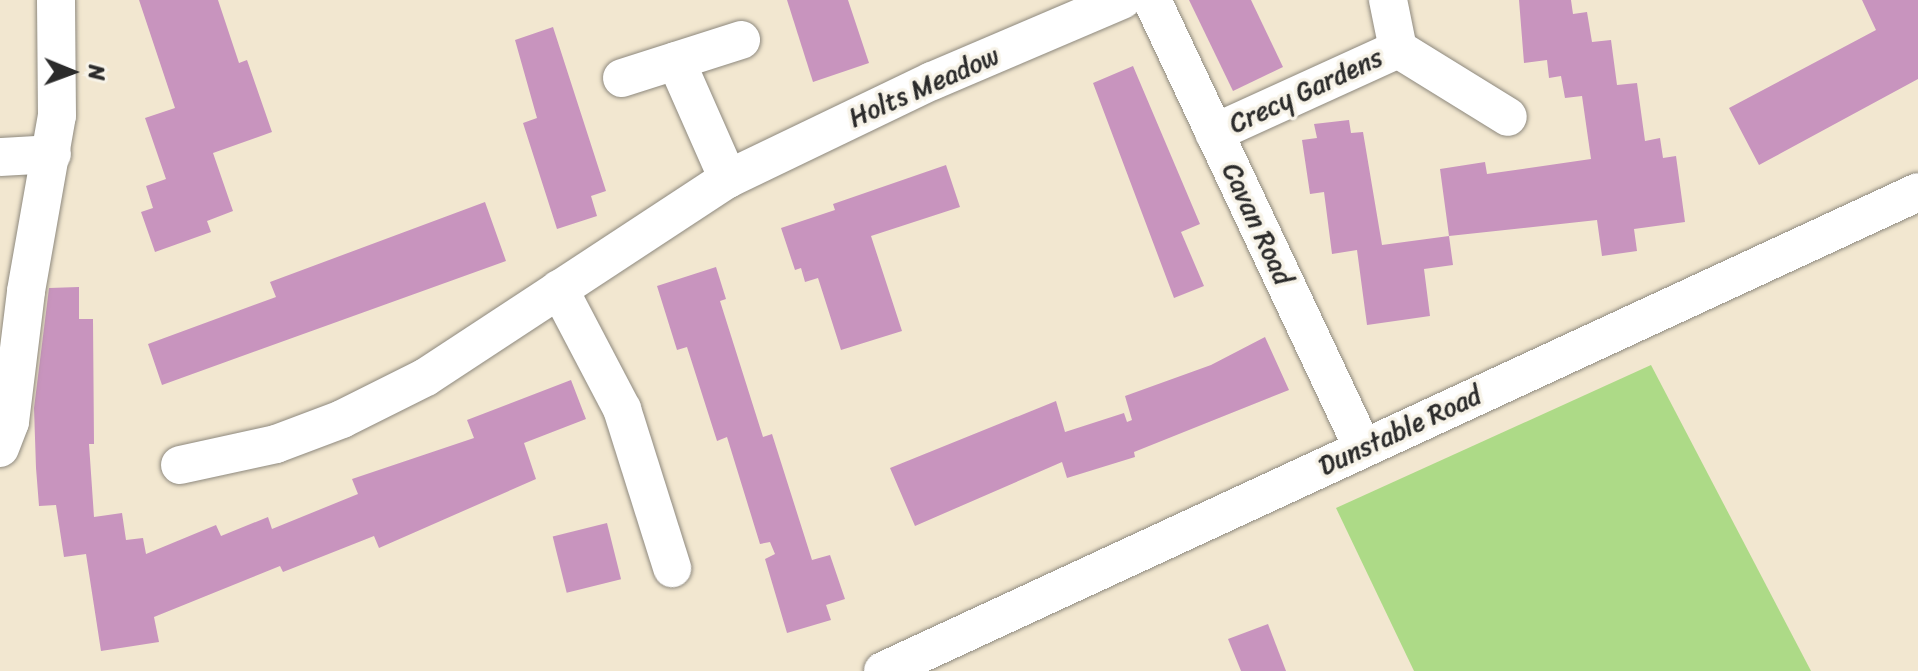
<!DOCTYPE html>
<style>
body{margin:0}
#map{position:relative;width:1918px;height:671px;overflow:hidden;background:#f2e7d0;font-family:Sriracha,sans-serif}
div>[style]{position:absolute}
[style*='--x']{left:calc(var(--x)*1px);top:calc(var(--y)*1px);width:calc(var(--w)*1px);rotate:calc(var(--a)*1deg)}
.green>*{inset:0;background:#adda87}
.building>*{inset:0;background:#c894be;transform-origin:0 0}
.roads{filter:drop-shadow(0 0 2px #8e897e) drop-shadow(0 0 2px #8e897e)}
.minor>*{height:38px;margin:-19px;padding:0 19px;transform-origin:19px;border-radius:19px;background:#fff}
span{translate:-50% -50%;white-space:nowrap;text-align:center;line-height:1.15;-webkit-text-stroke:7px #f7f3e8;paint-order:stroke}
.street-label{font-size:26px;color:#2b2b2b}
.north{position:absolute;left:32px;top:32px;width:80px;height:80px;-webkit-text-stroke:6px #f7f3e8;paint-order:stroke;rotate:91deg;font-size:22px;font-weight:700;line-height:32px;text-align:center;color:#2b2b2b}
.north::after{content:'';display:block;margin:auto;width:28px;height:36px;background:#2b2b2b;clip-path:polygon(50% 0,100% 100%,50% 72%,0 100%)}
</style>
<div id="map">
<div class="green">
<i style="clip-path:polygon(1651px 365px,1811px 671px,1414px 671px,1336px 508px)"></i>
</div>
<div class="building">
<i style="clip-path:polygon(139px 0,218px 0,239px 63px,247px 60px,272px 132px,213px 153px,233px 211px,207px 221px,211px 232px,155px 252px,141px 212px,153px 208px,146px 186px,166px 179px,145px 118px,175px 108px)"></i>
<i style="clip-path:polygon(787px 0,848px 0,869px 63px,813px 82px)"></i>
<i style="clip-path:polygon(1189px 0,1251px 0,1283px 67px,1233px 91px)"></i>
<i style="clip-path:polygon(1519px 0,1571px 0,1573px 14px,1587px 12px,1592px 42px,1611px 40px,1617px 85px,1637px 83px,1645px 141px,1660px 138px,1663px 158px,1676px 156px,1685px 222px,1634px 229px,1637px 251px,1602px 256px,1597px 220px,1449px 236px,1440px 169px,1485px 162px,1487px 174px,1591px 159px,1582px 96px,1565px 98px,1561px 76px,1549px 78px,1547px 60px,1524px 63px)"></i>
<i style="clip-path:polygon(1862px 0,1918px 0,1918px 79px,1759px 165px,1729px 108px,1876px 30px)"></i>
<i style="clip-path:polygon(553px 27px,606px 191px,591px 196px,597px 216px,557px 229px,523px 123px,537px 118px,515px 40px)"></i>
<i style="clip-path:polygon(1133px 66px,1200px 224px,1181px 232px,1204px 286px,1174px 298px,1093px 83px)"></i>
<i style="clip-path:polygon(1349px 120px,1351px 133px,1363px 132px,1382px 245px,1449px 236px,1453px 265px,1424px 269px,1430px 316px,1367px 325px,1357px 250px,1332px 254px,1324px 192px,1310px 194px,1302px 140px,1317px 138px,1314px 124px)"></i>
<i style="clip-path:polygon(946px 165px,960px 207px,871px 236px,902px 331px,841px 350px,818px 278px,805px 282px,801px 268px,795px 270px,781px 228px,835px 210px,833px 204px)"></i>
<i style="clip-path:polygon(485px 202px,506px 261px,162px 385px,148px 344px,276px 297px,270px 282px)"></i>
<i style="clip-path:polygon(716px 267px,726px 299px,720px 301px,763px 437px,772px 434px,812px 560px,830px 555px,845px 599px,826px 605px,831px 620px,787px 633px,765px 559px,775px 554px,770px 542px,760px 544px,727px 437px,717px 441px,687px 347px,677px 350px,657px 286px)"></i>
<i style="clip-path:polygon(79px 287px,79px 319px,93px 319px,94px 444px,89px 444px,94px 517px,122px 513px,126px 540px,143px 538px,146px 554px,216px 525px,221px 536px,268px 517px,272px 529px,358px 494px,352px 479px,474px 438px,467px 420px,571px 380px,586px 419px,524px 443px,536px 479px,379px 548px,374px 536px,283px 572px,280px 566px,154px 617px,159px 642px,101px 651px,86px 554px,64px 557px,56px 505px,39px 506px,36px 468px,34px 408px,49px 288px)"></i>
<i style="clip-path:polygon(1265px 337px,1289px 390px,1134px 452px,1135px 457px,1067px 478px,1062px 462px,915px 526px,890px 468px,1056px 401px,1065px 432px,1124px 413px,1127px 422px,1132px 420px,1125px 396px,1211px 365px)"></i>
<i style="left:607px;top:523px;width:58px;height:56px;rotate:76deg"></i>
<i style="clip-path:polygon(1268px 624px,1286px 671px,1241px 671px,1228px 639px)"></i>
</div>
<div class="roads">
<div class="minor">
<i style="--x:1152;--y:0;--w:495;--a:64.8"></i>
<i style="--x:1398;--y:49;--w:129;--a:31.7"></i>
<i style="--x:676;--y:61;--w:129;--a:66.2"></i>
<i style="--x:622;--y:78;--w:125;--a:-17.7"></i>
<i style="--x:1214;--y:133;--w:202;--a:-24.5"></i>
<i style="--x:1398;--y:49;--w:50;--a:-101.5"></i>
<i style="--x:0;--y:157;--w:52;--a:-3.3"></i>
<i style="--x:559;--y:289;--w:136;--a:62.3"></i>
<i style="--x:622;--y:409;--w:167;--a:72.5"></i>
<i style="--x:0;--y:448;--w:28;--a:-69"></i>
<i style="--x:10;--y:422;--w:132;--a:-83"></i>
<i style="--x:26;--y:291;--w:178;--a:-80"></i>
<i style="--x:57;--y:116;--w:116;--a:-90.5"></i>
<i style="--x:180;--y:465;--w:98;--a:-12.3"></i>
<i style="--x:276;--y:444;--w:71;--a:-20.7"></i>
<i style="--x:342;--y:419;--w:94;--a:-26.6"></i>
<i style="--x:426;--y:377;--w:361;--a:-33.3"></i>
<i style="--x:728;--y:179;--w:226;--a:-25.7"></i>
<i style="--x:932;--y:81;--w:207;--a:-23.1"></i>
<i style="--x:883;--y:671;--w:1140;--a:-24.83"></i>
</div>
</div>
<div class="street-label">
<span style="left:924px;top:87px;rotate:-24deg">Holts Meadow</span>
<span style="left:1306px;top:91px;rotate:-25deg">Crecy Gardens</span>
<span style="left:1257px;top:224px;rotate:65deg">Cavan Road</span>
<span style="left:1400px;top:431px;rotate:-25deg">Dunstable Road</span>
</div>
<div class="north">N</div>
</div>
